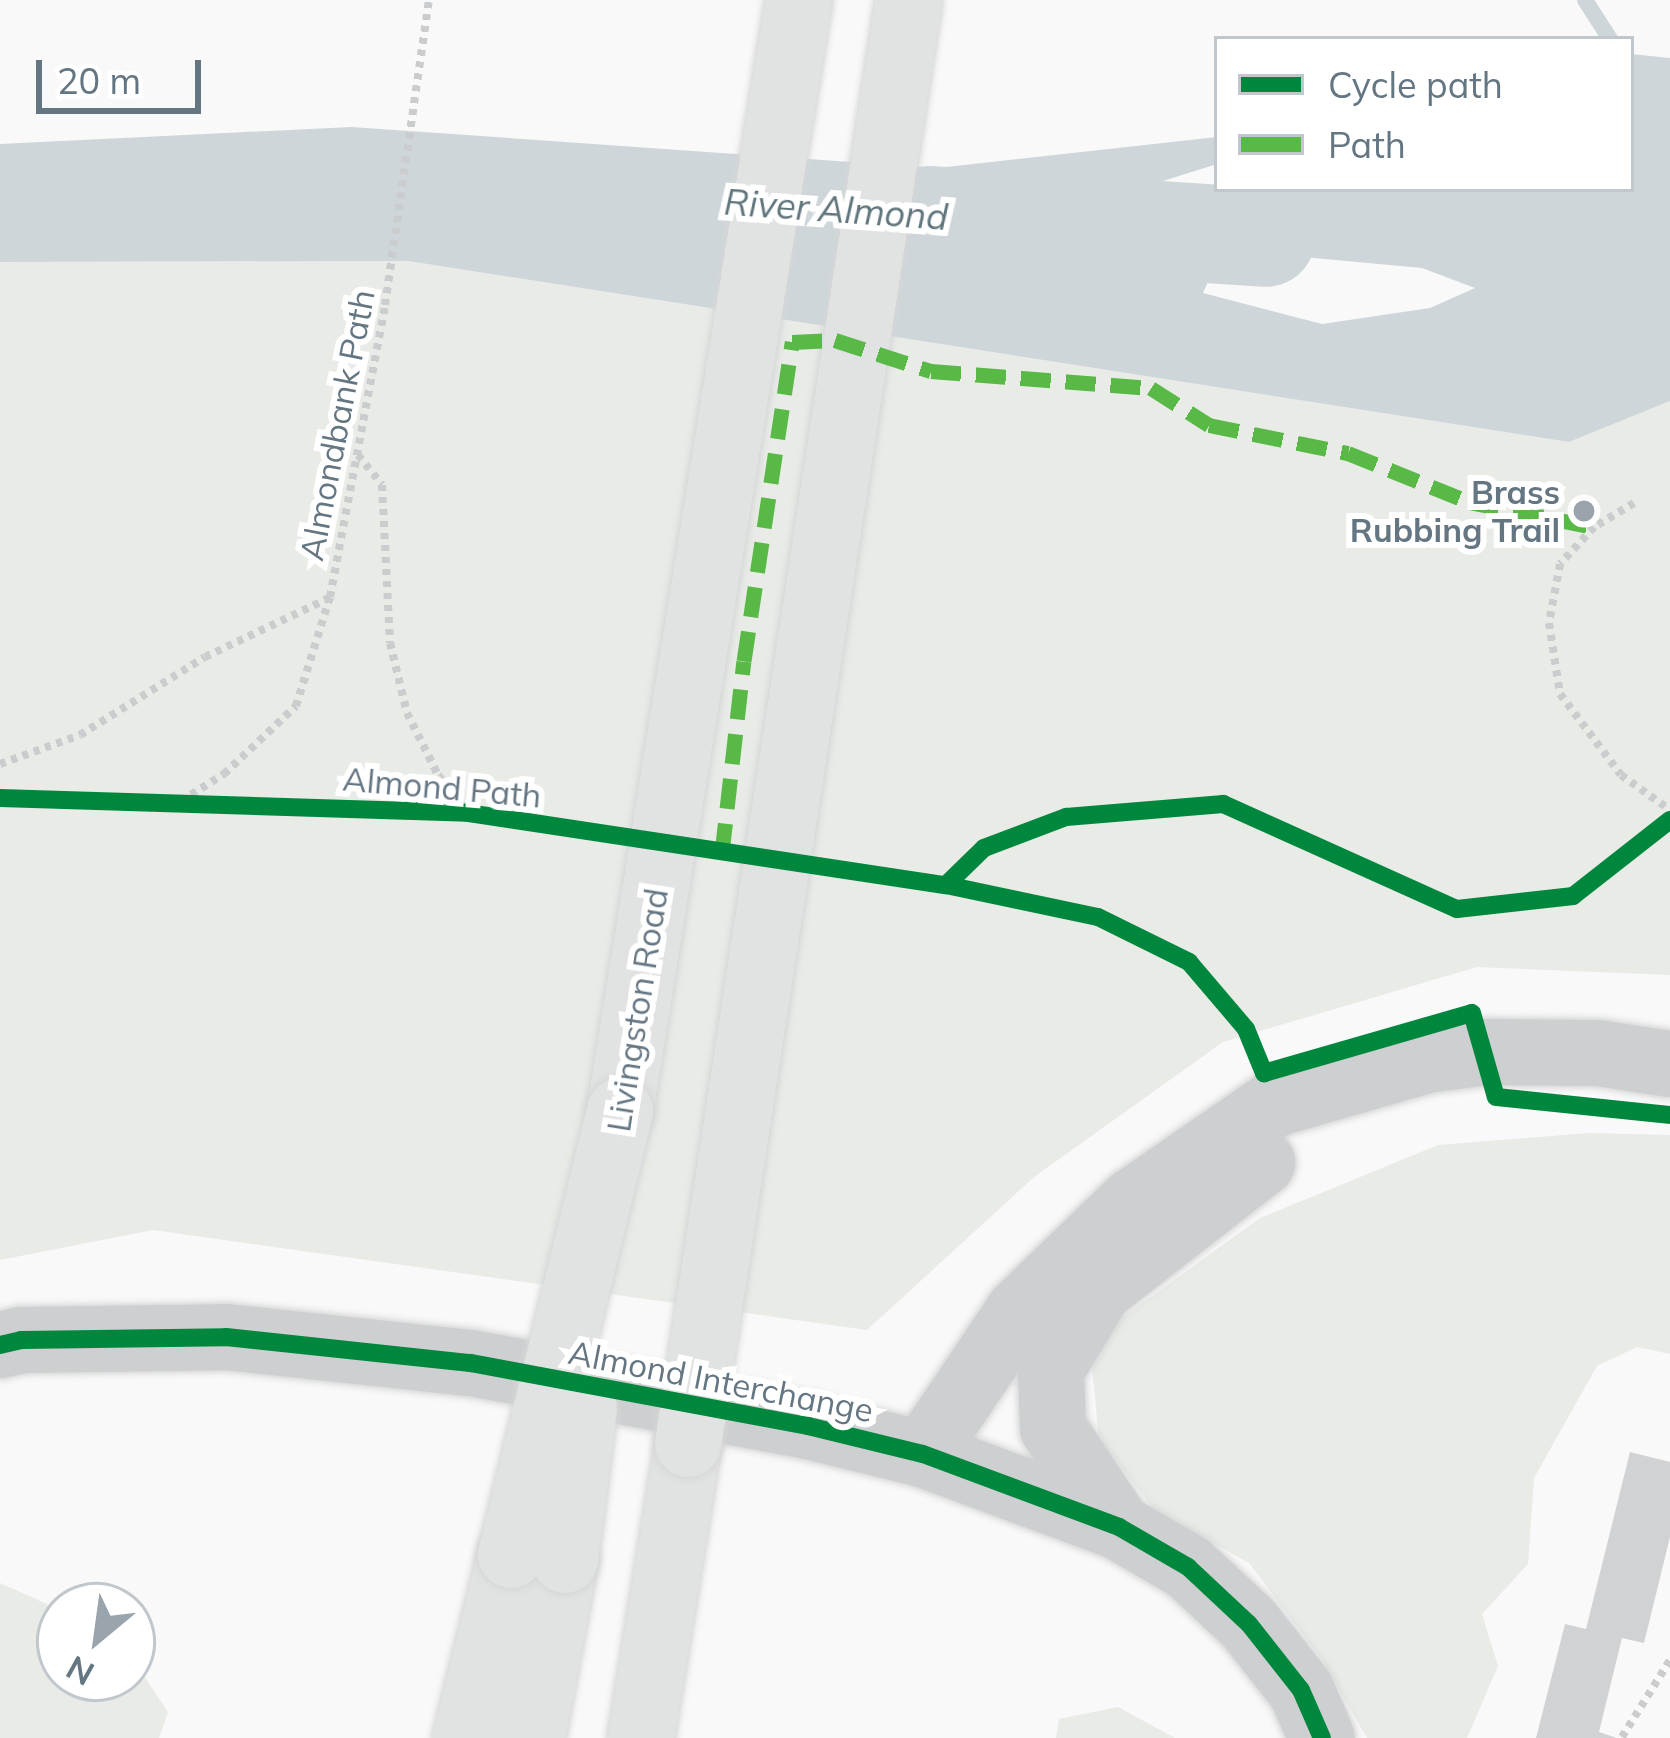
<!DOCTYPE html>
<style>
body{margin:0}
#map{position:relative;width:1670px;height:1738px;overflow:hidden;background:#f9f9f9;font-family:Mulish,sans-serif}
div>[style]{position:absolute}
[style*='--x']{left:calc(var(--x)*1px);top:calc(var(--y)*1px);width:calc(var(--w)*1px);rotate:calc(var(--a)*1deg)}
.green>*{inset:0;background:#e8ebe6}
.water>*{inset:0;background:#ced6d9}
.stream>*{height:16px;margin:-8px;padding:0 8px;transform-origin:8px;border-radius:8px;background:#ced6d9}
.river>*{height:99px;margin:-49.5px;padding:0 49.5px;transform-origin:49.5px;border-radius:49.5px;background:#ced6d9}
.building>*{inset:0;background:#d0d2d3}
.path>*{height:8px;margin-top:-4px;transform-origin:0;background:repeating-linear-gradient(90deg,#cbcccd 0 6px,transparent 0 12px)}
.roads{filter:drop-shadow(0 0 3px #d5d6d7) drop-shadow(0 0 3px #d5d6d7)}
.tertiary>*{height:66px;margin:-33px;padding:0 33px;transform-origin:33px;border-radius:33px;background:#cecfd0}
.primary>*{height:66px;margin:-33px;padding:0 33px;transform-origin:33px;border-radius:33px;background:#e1e2e2}
.bridges{filter:drop-shadow(0 0 3px #d5d6d7) drop-shadow(0 0 3px #d5d6d7)}
.primary-bridge>*{height:66px;margin:-33px;padding:0 33px;transform-origin:33px;border-radius:33px;background:#e1e2e2}
.quiet>*{height:15px;margin-top:-7.5px;transform-origin:0;background:repeating-linear-gradient(90deg,#58b947 0 30px,transparent 0 45px)}
.cycleway>*{height:18px;margin:-9px;padding:0 9px;transform-origin:9px;border-radius:9px;background:#00873e}
.dots>*{width:33px;height:33px;translate:-50% -50%;box-sizing:border-box;border:6px solid #fff;border-radius:50%}
span{translate:-50% -50%;white-space:nowrap;text-align:center;line-height:1.15;-webkit-text-stroke:12px #fff;paint-order:stroke}
.street-label{font-size:33px;color:#657683}
.poi-label{font-size:33px;color:#657683;font-weight:700}
.right{translate:-100% -50%;text-align:right}
.water-label{font-size:36px;color:#60757c;font-style:italic}
.legend{position:absolute;left:1214px;top:36px;width:420px;height:156px;box-sizing:border-box;background:#fff;border:3px solid #c1c8cd;margin:0;padding:15px 21px;list-style:none;font-size:36px;color:#657683}
.legend li{display:flex;align-items:center;gap:24px;height:60px}
.legend b{width:60px;border:3px solid #c1c8cd}
.north{position:absolute;left:36px;top:1582px;width:120px;height:120px;box-sizing:border-box;background:#fff;border:3px solid #c1c8cd;border-radius:50%;rotate:209deg;font-size:33px;font-weight:700;line-height:48px;text-align:center;color:#657683}
.north::after{content:'';display:block;margin:auto;width:42px;height:54px;background:#99a4ac;clip-path:polygon(50% 0,100% 100%,50% 72%,0 100%)}
.scale{position:absolute;left:36px;top:60px;width:165px;height:54px;box-sizing:border-box;border:6px solid #657683;border-top:0;padding-left:15px;font-size:36px;line-height:42px;white-space:nowrap;color:#657683;-webkit-text-stroke:9px #fff;paint-order:stroke}
</style>
<div id="map">
<div class="green">
<i style="clip-path:polygon(408px 261px,1569px 442px,1670px 401px,1670px 975px,1477px 967px,1223px 1042px,1034px 1177px,867px 1330px,153px 1230px,0 1260px,0 262px)"></i>
<i style="clip-path:polygon(1589px 1133px,1670px 1135px,1670px 1354px,1637px 1347px,1597px 1366px,1534px 1478px,1528px 1564px,1482px 1614px,1498px 1666px,1467px 1738px,1367px 1738px,1321px 1658px,1249px 1563px,1155px 1510px,1099px 1440px,1092px 1367px,1119px 1320px,1260px 1218px,1438px 1145px)"></i>
<i style="clip-path:polygon(0 1583px,60px 1610px,60px 1678px,132px 1678px,132px 1658px,168px 1712px,159px 1738px,0 1738px)"></i>
<i style="clip-path:polygon(1118px 1707px,1175px 1738px,1056px 1738px,1059px 1719px)"></i>
</div>
<div class="water">
<i style="clip-path:polygon(evenodd,1631px 54px,1670px 58px,1670px 401px,1569px 442px,408px 261px,0 262px,0 144px,351px 127px,937px 168px,1217px 137px,1217px 164px,1093px 203px,1035px 249px,1285px 189px,1631px 189px,1631px 54px,1292px 256px,1422px 268px,1475px 288px,1430px 308px,1322px 324px,1203px 293px,1215px 266px,1292px 256px)"></i>
</div>
<div class="stream">
<i style="--x:1585;--y:0;--w:46;--a:57.3"></i>
</div>
<div class="river">
<i style="--x:928;--y:215;--w:338;--a:3.7"></i>
</div>
<div class="building">
<i style="clip-path:polygon(1630px 1452px,1670px 1462px,1670px 1537px,1644px 1643px,1622px 1638px,1599px 1732px,1617px 1738px,1536px 1738px,1565px 1624px,1586px 1629px)"></i>
</div>
<div class="path">
<i style="--x:358;--y:455;--w:38;--a:51"></i>
<i style="--x:382;--y:485;--w:158;--a:87.1"></i>
<i style="--x:390;--y:643;--w:72;--a:76.3"></i>
<i style="--x:407;--y:713;--w:69;--a:63.4"></i>
<i style="--x:438;--y:775;--w:48;--a:51.7"></i>
<i style="--x:1634;--y:503;--w:47;--a:149"></i>
<i style="--x:1594;--y:527;--w:50;--a:132.6"></i>
<i style="--x:1560;--y:564;--w:60;--a:100.6"></i>
<i style="--x:1549;--y:623;--w:72;--a:81.2"></i>
<i style="--x:1560;--y:694;--w:101;--a:53"></i>
<i style="--x:1621;--y:775;--w:60;--a:35.5"></i>
<i style="--x:0;--y:764;--w:85;--a:-19.9"></i>
<i style="--x:80;--y:735;--w:147;--a:-32"></i>
<i style="--x:205;--y:657;--w:137;--a:-25.4"></i>
<i style="--x:181;--y:801;--w:51;--a:-32.1"></i>
<i style="--x:224;--y:774;--w:99;--a:-43.4"></i>
<i style="--x:296;--y:706;--w:114;--a:-72.7"></i>
<i style="--x:330;--y:597;--w:297;--a:-79.3"></i>
<i style="--x:385;--y:305;--w:308;--a:-81.8"></i>
<i style="--x:946;--y:885;--w:53;--a:-44.2"></i>
<i style="--x:984;--y:848;--w:88;--a:-20.7"></i>
<i style="--x:1066;--y:817;--w:158;--a:-4.7"></i>
<i style="--x:1223;--y:804;--w:256;--a:24.2"></i>
<i style="--x:1457;--y:909;--w:117;--a:-6.4"></i>
<i style="--x:1573;--y:896;--w:123;--a:-38.1"></i>
<i style="--x:1622;--y:1737;--w:91;--a:-58.1"></i>
</div>
<div class="roads">
<div class="tertiary">
<i style="--x:0;--y:1345;--w:22;--a:-13"></i>
<i style="--x:21;--y:1340;--w:205;--a:-0.8"></i>
<i style="--x:226;--y:1337;--w:246;--a:6.1"></i>
<i style="--x:471;--y:1363;--w:343;--a:10.6"></i>
<i style="--x:808;--y:1426;--w:118;--a:13.7"></i>
<i style="--x:923;--y:1454;--w:209;--a:20.4"></i>
<i style="--x:1119;--y:1527;--w:80;--a:30.1"></i>
<i style="--x:1188;--y:1567;--w:83;--a:43.1"></i>
<i style="--x:1249;--y:1624;--w:84;--a:51.8"></i>
<i style="--x:1301;--y:1690;--w:52;--a:66.4"></i>
<i style="--x:923;--y:1454;--w:172;--a:-56.1"></i>
<i style="--x:1019;--y:1311;--w:157;--a:-44"></i>
<i style="--x:1132;--y:1202;--w:173;--a:-34.6"></i>
<i style="--x:1274;--y:1104;--w:158;--a:-16.1"></i>
<i style="--x:1426;--y:1060;--w:61;--a:-7.6"></i>
<i style="--x:1486;--y:1052;--w:112;--a:0.5"></i>
<i style="--x:1598;--y:1053;--w:73;--a:8.7"></i>
<i style="--x:1119;--y:1527;--w:119;--a:-123.7"></i>
<i style="--x:1053;--y:1428;--w:58;--a:-92"></i>
<i style="--x:1051;--y:1370;--w:93;--a:-59"></i>
<i style="--x:1099;--y:1290;--w:207;--a:-37.9"></i>
</div>
<div class="primary">
<i style="--x:620;--y:1111;--w:1125;--a:-80.85"></i>
<i style="--x:466;--y:1738;--w:188;--a:-76.2"></i>
<i style="--x:532;--y:1738;--w:181;--a:-79.5"></i>
<i style="--x:641;--y:1738;--w:298;--a:-80.9"></i>
</div>
</div>
<div class="bridges">
<div class="primary-bridge">
<i style="--x:688;--y:1444;--w:1461;--a:-81.3"></i>
<i style="--x:511;--y:1555;--w:457;--a:-76.2"></i>
<i style="--x:565;--y:1560;--w:153;--a:-82.9"></i>
</div>
</div>
<div class="quiet">
<i style="--x:722;--y:853;--w:193;--a:-83.5"></i>
<i style="--x:744;--y:661;--w:323;--a:-81.4"></i>
<i style="--x:792;--y:342;--w:43;--a:-2.7"></i>
<i style="--x:835;--y:340;--w:101;--a:17.9"></i>
<i style="--x:931;--y:371;--w:221;--a:4.4"></i>
<i style="--x:1151;--y:388;--w:69;--a:32.5"></i>
<i style="--x:1209;--y:425;--w:142;--a:11.4"></i>
<i style="--x:1348;--y:453;--w:131;--a:22"></i>
<i style="--x:1469;--y:502;--w:127;--a:11.3"></i>
</div>
<div class="cycleway">
<i style="--x:0;--y:798;--w:468;--a:1.8"></i>
<i style="--x:468;--y:813;--w:483;--a:8.6"></i>
<i style="--x:946;--y:885;--w:155;--a:11.9"></i>
<i style="--x:1098;--y:917;--w:102;--a:26.3"></i>
<i style="--x:1189;--y:962;--w:88;--a:49.6"></i>
<i style="--x:1246;--y:1029;--w:48;--a:67.8"></i>
<i style="--x:1264;--y:1073;--w:216;--a:-16.1"></i>
<i style="--x:1472;--y:1013;--w:87;--a:74.1"></i>
<i style="--x:1496;--y:1097;--w:175;--a:5.9"></i>
<i style="--x:946;--y:885;--w:53;--a:-44.2"></i>
<i style="--x:984;--y:848;--w:88;--a:-20.7"></i>
<i style="--x:1066;--y:817;--w:158;--a:-4.7"></i>
<i style="--x:1223;--y:804;--w:256;--a:24.2"></i>
<i style="--x:1457;--y:909;--w:117;--a:-6.4"></i>
<i style="--x:1573;--y:896;--w:123;--a:-38.1"></i>
<i style="--x:0;--y:1345;--w:22;--a:-13"></i>
<i style="--x:21;--y:1340;--w:205;--a:-0.8"></i>
<i style="--x:226;--y:1337;--w:246;--a:6.1"></i>
<i style="--x:471;--y:1363;--w:343;--a:10.6"></i>
<i style="--x:808;--y:1426;--w:118;--a:13.7"></i>
<i style="--x:923;--y:1454;--w:209;--a:20.4"></i>
<i style="--x:1119;--y:1527;--w:80;--a:30.1"></i>
<i style="--x:1188;--y:1567;--w:83;--a:43.1"></i>
<i style="--x:1249;--y:1624;--w:84;--a:51.8"></i>
<i style="--x:1301;--y:1690;--w:52;--a:66.4"></i>
</div>
<div class="dots">
<i style="left:1584px;top:511px;background:#99a4ac"></i>
</div>
<div class="street-label">
<span style="left:337px;top:425px;rotate:-79deg">Almondbank Path</span>
<span style="left:442px;top:787px;rotate:5deg">Almond Path</span>
<span style="left:637px;top:1010px;rotate:-81deg">Livingston Road</span>
<span style="left:721px;top:1381px;rotate:11deg">Almond Interchange</span>
</div>
<div class="poi-label">
<span class="right" style="left:1560px;top:511px">Brass<br>Rubbing Trail</span>
</div>
<div class="water-label">
<span style="left:836px;top:209px;rotate:4deg">River Almond</span>
</div>
<ul class="legend">
<li><b style="height:15px;background:#00873e"></b>Cycle path</li>
<li><b style="height:15px;background:#58b947"></b>Path</li>
</ul>
<div class="north">N</div>
<div class="scale">20 m</div>
</div>
